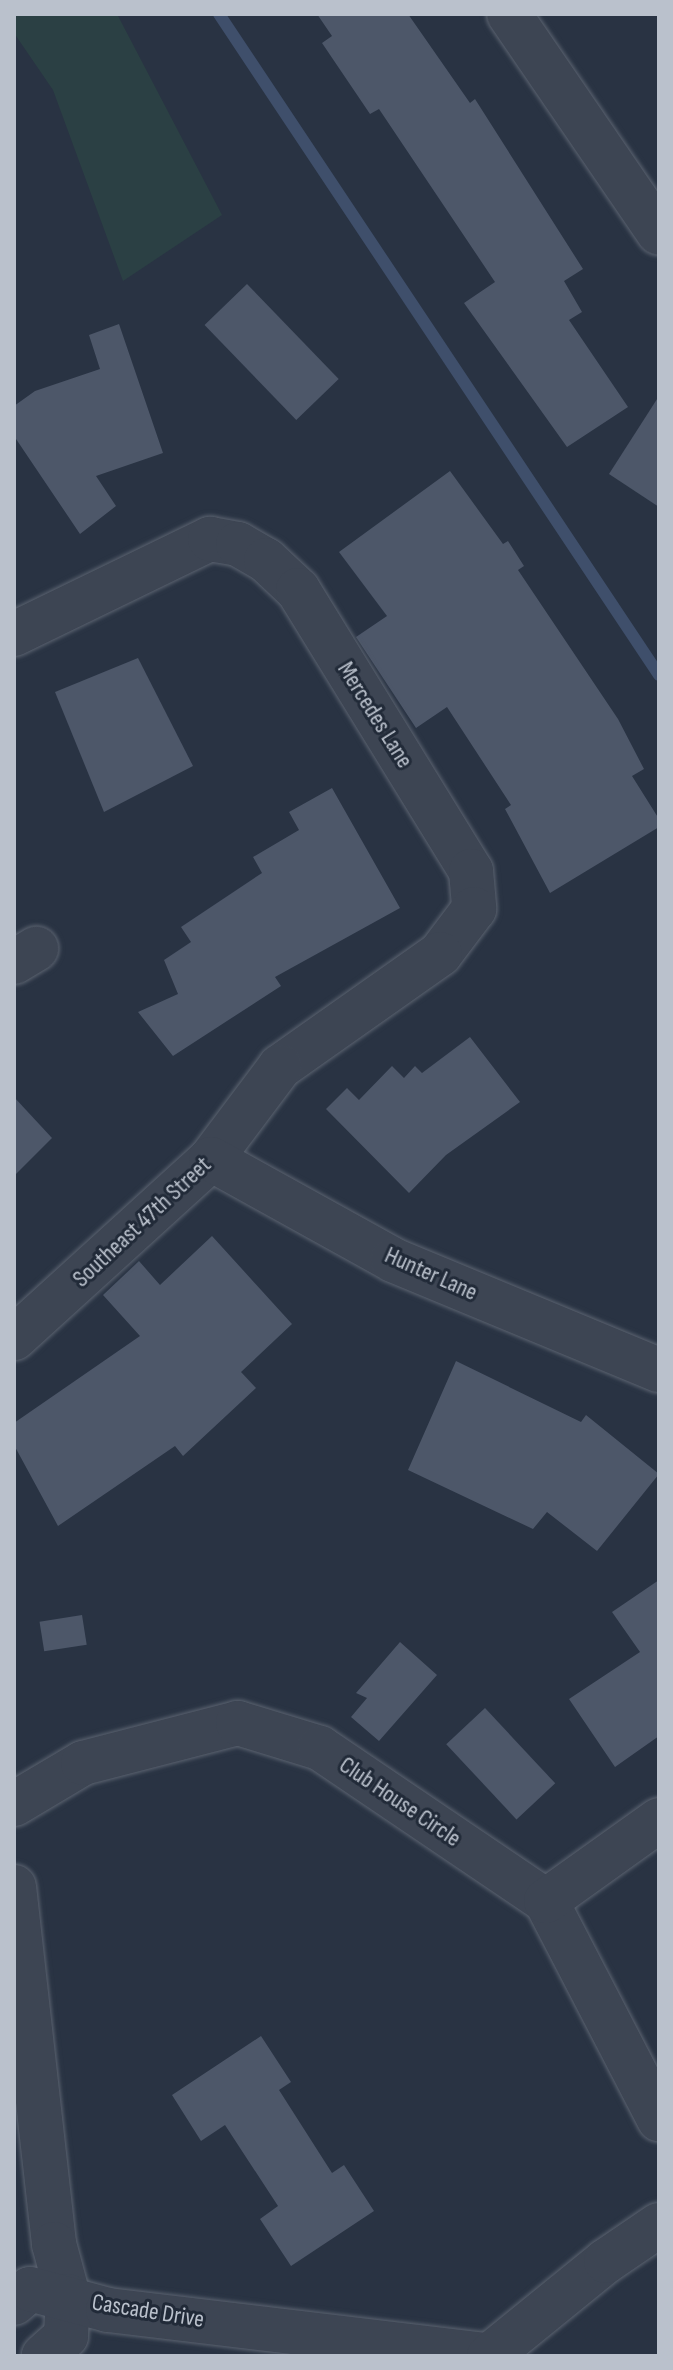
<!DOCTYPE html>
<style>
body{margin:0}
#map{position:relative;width:673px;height:2370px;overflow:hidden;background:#293343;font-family:"Sofia Sans Condensed",sans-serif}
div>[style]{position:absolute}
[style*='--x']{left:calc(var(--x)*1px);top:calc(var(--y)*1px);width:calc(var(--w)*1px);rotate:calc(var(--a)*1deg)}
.green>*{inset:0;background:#2b4044}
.stream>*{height:12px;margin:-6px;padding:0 6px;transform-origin:6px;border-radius:6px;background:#3f4f6b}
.building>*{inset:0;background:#4d5769;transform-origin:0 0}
.roads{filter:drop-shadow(0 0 2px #5b6370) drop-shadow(0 0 2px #5b6370)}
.street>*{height:44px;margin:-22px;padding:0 22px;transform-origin:22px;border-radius:22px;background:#3d4553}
span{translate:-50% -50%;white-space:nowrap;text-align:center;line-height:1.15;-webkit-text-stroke:6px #212a38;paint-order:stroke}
.street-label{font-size:24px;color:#bac1cc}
.frame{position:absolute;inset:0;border:16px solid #bac1cc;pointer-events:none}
</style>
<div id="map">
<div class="green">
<i style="clip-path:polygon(14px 14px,117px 14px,222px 215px,123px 281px,53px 90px,14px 33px)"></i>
</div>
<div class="stream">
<i style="--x:219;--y:14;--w:794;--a:56.35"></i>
</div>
<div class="building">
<i style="clip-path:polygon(317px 14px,408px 14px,470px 103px,475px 99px,583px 269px,564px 281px,582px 312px,569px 320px,628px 407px,567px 447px,464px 303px,495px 282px,379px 109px,370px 114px,322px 43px,332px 36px)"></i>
<i style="left:247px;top:284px;width:132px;height:59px;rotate:46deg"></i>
<i style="clip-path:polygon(119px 324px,163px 453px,96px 476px,116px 506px,80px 534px,14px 436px,14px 406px,35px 391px,100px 369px,89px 335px)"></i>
<i style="clip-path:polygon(659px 396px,659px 507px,609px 474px)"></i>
<i style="clip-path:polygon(450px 471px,503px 544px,508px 541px,524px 566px,518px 570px,618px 719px,644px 769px,632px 776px,659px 819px,659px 827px,550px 893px,505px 809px,511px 805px,447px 707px,416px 728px,356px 637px,387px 616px,339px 552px)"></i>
<i style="clip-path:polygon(138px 658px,193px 766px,104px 812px,55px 692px)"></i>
<i style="clip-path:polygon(332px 788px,400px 908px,275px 977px,281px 986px,173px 1056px,138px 1012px,178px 994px,164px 960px,191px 942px,181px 927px,262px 873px,253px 857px,299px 830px,289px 812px)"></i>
<i style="clip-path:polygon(470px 1037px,520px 1102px,446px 1155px,409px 1193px,326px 1109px,347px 1088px,359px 1100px,392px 1066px,404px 1078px,415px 1066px,422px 1073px)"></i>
<i style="clip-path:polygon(14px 1097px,52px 1138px,14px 1176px)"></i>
<i style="clip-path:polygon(212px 1236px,292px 1324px,241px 1372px,256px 1388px,183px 1456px,175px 1446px,58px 1526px,14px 1445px,14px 1423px,140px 1336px,103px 1295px,139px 1261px,160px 1285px)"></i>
<i style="clip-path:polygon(456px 1361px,581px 1422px,586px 1415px,659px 1474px,597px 1551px,547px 1512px,533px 1529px,408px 1470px)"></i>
<i style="clip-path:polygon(659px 1580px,659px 1736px,615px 1767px,569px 1699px,640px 1652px,612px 1612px)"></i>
<i style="left:82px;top:1615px;width:30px;height:43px;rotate:81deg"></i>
<i style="clip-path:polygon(400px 1642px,437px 1675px,379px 1741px,351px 1717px,367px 1698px,356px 1693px)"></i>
<i style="left:485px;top:1708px;width:103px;height:53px;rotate:47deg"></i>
<i style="clip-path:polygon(261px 2036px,291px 2082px,279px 2090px,332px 2173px,344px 2165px,374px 2211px,291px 2266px,260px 2219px,278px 2206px,225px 2125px,201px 2141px,172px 2095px)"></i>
</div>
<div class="roads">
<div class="street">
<i style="--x:509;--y:14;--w:265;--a:55.6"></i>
<i style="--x:14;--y:634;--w:218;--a:-25.9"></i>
<i style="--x:210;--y:539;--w:28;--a:10"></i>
<i style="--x:238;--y:544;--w:32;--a:30"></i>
<i style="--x:266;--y:560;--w:44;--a:43.2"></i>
<i style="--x:298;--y:590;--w:330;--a:58.4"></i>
<i style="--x:471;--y:871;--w:38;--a:85"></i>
<i style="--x:474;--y:909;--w:56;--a:127.1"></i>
<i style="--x:440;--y:954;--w:196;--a:144.8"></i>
<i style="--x:280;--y:1067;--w:115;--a:126.9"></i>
<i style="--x:211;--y:1159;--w:266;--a:137.7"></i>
<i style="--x:14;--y:962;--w:26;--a:-31"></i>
<i style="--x:211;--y:1159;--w:208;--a:29"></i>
<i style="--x:393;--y:1260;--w:288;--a:22.5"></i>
<i style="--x:14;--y:1804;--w:80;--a:-30.7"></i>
<i style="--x:83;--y:1763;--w:160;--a:-14.5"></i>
<i style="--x:238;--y:1723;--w:86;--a:17"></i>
<i style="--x:320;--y:1748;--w:273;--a:34.1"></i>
<i style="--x:546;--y:1901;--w:246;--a:62.6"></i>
<i style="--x:14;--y:1887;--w:359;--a:83.6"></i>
<i style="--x:54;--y:2244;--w:54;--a:74.9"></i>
<i style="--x:68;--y:2296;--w:40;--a:92.9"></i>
<i style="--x:66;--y:2336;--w:30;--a:138"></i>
<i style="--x:546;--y:1901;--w:139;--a:-35.6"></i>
<i style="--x:14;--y:2303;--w:21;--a:-41"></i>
<i style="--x:30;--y:2289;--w:81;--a:15.1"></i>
<i style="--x:108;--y:2310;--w:389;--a:6.8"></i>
<i style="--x:489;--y:2356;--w:151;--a:-39.1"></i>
<i style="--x:606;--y:2261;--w:64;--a:-34.2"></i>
</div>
</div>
<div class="street-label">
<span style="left:375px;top:715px;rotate:58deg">Mercedes Lane</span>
<span style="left:142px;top:1222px;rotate:-43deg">Southeast 47th Street</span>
<span style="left:431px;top:1274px;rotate:24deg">Hunter Lane</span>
<span style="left:400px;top:1802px;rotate:34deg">Club House Circle</span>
<span style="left:148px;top:2311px;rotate:9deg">Cascade Drive</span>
</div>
<div class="frame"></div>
</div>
